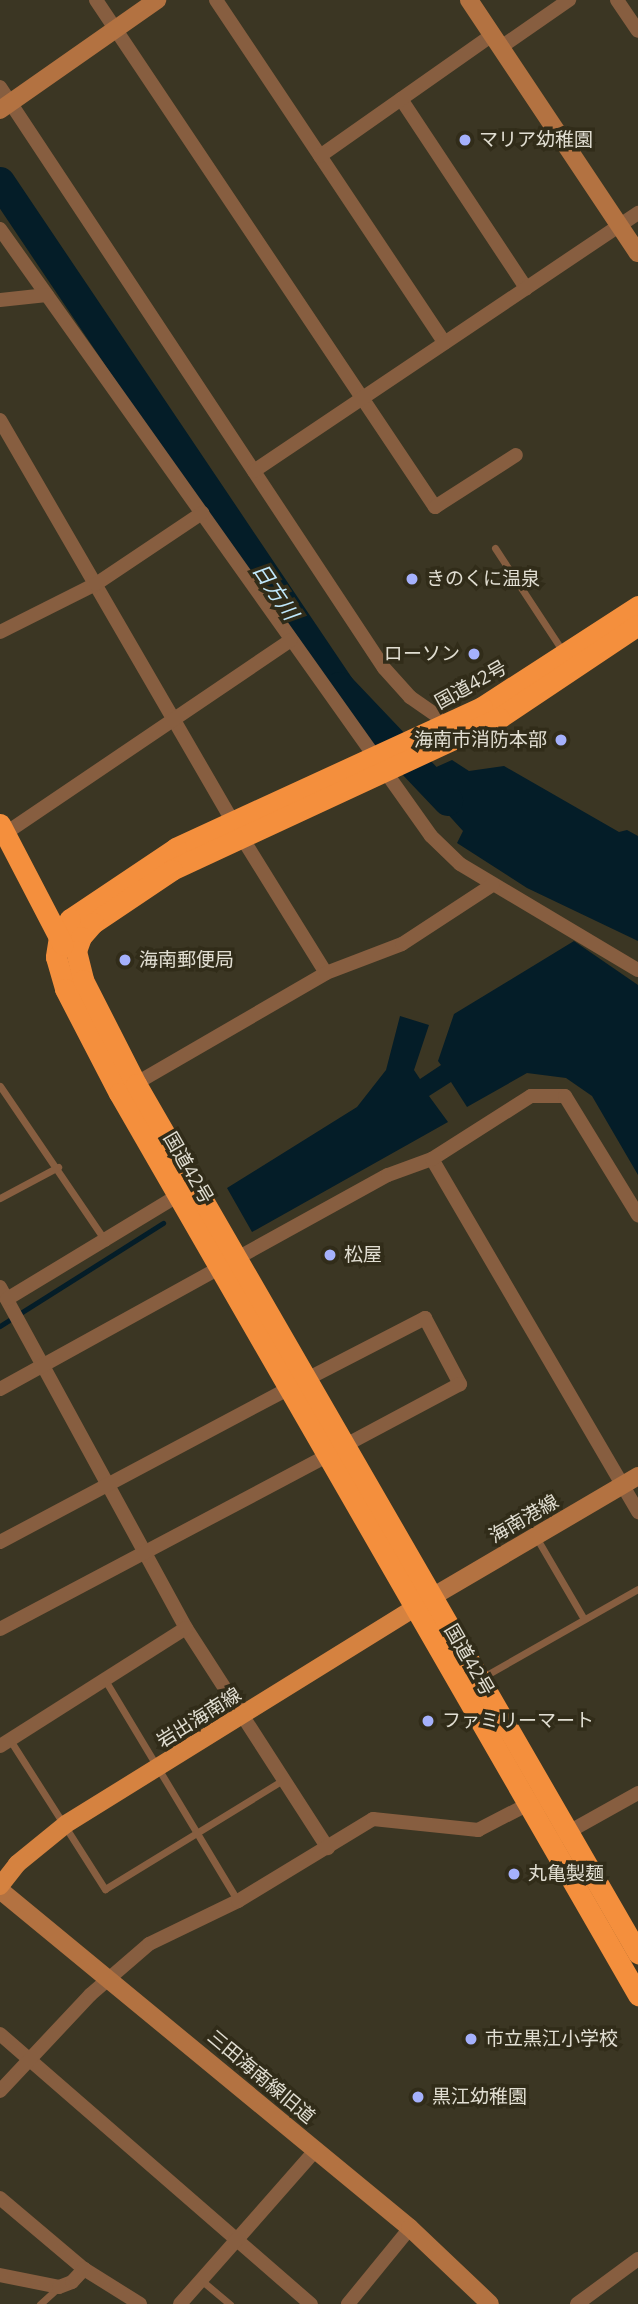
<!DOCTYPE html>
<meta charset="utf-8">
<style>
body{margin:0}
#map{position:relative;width:638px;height:2304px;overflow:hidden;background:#3b3623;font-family:"Open Sans","Noto Sans JP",sans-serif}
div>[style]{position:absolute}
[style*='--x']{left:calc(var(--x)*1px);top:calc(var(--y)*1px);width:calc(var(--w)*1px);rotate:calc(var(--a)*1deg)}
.water>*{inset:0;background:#041d28}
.stream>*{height:5px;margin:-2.5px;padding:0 2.5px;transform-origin:2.5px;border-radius:2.5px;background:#041d28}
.river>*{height:30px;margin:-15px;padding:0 15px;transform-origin:15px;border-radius:15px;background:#041d28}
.lane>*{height:7px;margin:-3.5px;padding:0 3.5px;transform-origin:3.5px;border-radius:3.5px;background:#875e40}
.street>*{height:14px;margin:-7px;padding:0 7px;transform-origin:7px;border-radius:7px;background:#875e40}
.secondary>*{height:18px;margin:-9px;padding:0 9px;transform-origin:9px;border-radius:9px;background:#b37241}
.primary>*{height:18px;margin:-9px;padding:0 9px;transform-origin:9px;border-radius:9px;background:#d58240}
.highway>*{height:21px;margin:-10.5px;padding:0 10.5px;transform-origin:10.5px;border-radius:10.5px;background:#f48f3d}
.dots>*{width:19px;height:19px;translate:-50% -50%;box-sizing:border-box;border:4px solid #312c19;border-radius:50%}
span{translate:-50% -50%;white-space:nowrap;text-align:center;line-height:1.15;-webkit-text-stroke:7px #312c19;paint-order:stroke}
.poi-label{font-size:19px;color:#e1ded2}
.left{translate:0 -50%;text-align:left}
.right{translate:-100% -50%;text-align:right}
.street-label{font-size:19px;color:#e1ded2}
.water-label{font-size:21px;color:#c1e9fd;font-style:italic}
</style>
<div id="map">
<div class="water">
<i style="clip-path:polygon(452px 760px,469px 771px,504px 766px,619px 832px,627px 830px,638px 836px,638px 941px,527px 888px,457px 843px,463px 831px,414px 777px)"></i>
<i style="clip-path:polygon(574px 941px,638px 985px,638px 1175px,592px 1096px,566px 1078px,527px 1073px,467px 1107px,451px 1082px,429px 1096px,448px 1122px,252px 1232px,227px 1188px,357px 1107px,386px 1070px,400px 1016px,429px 1025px,414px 1070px,420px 1079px,441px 1065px,438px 1061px,454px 1014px)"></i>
</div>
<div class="stream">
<i style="--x:0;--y:1326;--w:193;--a:-32.3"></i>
</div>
<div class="river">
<i style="--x:0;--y:182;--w:609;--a:56.05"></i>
<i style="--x:340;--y:687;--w:157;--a:46.5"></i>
</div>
<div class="lane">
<i style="--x:495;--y:548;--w:126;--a:56.7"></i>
<i style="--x:0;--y:1086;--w:189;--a:55.8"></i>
<i style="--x:0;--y:1198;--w:66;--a:-28.1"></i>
<i style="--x:536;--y:1537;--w:95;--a:59.7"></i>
<i style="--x:483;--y:1677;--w:178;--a:-29.6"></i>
<i style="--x:105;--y:1680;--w:258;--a:59"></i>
<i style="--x:10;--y:1740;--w:177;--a:57.5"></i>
<i style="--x:105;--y:1889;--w:206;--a:-31.5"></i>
<i style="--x:201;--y:2280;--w:38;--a:40"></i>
<i style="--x:40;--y:2304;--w:24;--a:-42"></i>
</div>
<div class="street">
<i style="--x:96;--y:0;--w:610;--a:56.23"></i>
<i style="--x:435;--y:507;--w:96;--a:-32.7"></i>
<i style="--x:216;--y:0;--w:412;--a:56.3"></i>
<i style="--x:617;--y:0;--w:37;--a:56"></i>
<i style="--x:501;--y:47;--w:83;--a:-34.7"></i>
<i style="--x:0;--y:87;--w:696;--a:56.54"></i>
<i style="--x:384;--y:668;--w:39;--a:48"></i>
<i style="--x:410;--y:697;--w:32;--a:35"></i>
<i style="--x:436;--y:715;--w:17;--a:59"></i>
<i style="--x:401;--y:99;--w:227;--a:56.5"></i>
<i style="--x:320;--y:156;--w:210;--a:-35.1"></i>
<i style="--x:0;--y:229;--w:744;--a:54.62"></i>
<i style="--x:431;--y:836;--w:40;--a:44"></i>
<i style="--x:460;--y:864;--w:207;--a:30.8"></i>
<i style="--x:0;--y:300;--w:47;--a:-6.1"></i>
<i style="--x:0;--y:420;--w:481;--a:59.9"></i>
<i style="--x:241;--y:836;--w:161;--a:58.2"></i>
<i style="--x:254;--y:471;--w:463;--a:-33.9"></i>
<i style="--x:0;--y:632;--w:107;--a:-26.6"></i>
<i style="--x:96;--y:584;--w:128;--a:-33.8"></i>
<i style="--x:0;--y:837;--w:351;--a:-34.1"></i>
<i style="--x:128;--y:1088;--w:229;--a:-30.1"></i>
<i style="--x:326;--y:973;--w:81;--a:-20.9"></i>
<i style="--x:402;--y:944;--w:108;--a:-33.2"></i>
<i style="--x:432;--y:1159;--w:409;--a:59.7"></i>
<i style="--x:0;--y:1287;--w:388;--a:61.4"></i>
<i style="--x:186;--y:1628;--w:262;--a:57.2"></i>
<i style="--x:7;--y:1299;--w:208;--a:-31.2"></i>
<i style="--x:307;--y:1379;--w:133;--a:-27.3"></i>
<i style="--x:425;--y:1318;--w:75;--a:62.1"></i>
<i style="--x:460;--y:1384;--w:132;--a:151.9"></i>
<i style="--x:0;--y:1389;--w:443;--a:-28.9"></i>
<i style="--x:388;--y:1175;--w:47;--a:-20"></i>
<i style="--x:432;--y:1159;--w:117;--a:-32.5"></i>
<i style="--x:531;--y:1096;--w:34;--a:0"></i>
<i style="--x:565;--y:1096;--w:140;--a:58.5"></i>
<i style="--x:0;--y:1542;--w:326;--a:-28"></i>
<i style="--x:0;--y:1629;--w:368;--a:-27.9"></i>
<i style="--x:0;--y:1746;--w:220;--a:-32.4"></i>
<i style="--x:563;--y:1835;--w:86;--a:-29.2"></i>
<i style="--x:0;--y:2034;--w:412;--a:41"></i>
<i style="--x:0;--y:2091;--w:132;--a:-46.8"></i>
<i style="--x:90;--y:1995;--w:78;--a:-40.8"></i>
<i style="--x:149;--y:1944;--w:99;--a:-25.8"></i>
<i style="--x:238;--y:1901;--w:158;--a:-31.3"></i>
<i style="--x:373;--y:1819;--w:106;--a:6"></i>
<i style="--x:478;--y:1830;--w:65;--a:-27.3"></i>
<i style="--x:0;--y:2198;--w:110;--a:40.2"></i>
<i style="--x:84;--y:2269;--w:66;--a:32"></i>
<i style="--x:0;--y:2275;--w:60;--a:11.5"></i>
<i style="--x:59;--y:2287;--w:14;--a:-21"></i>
<i style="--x:72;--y:2282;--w:18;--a:-47"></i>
<i style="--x:180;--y:2304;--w:205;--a:-48.6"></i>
<i style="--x:348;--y:2304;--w:98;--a:-50.8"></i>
<i style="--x:577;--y:2304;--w:76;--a:-36.4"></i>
</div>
<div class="secondary">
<i style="--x:469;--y:0;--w:304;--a:56.3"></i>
<i style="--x:0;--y:110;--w:192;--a:-35"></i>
<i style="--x:432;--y:1597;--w:239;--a:-30.4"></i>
<i style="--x:0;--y:1890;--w:531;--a:39.5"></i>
<i style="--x:410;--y:2228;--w:110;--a:43.5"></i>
</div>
<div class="primary">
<i style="--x:0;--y:1886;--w:28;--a:-52"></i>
<i style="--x:17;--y:1864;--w:63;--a:-39.2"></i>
<i style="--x:66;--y:1824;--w:423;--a:-31.8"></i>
</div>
<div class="highway">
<i style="--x:638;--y:606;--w:186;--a:147.1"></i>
<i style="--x:482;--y:707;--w:337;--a:155.3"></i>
<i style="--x:176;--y:848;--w:128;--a:146.2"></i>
<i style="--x:70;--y:919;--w:21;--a:121"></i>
<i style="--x:59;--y:937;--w:20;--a:99"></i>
<i style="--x:56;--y:957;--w:33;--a:74"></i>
<i style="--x:65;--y:989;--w:117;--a:62.6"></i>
<i style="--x:119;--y:1093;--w:1041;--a:60.08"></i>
<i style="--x:638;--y:625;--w:167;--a:146.2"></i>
<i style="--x:499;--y:718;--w:361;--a:155.1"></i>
<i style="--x:172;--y:870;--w:95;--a:146.1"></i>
<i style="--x:93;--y:923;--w:18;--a:131"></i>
<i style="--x:81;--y:937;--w:15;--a:110"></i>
<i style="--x:76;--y:951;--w:30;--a:76"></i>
<i style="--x:83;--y:980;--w:117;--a:63"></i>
<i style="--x:136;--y:1084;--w:1004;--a:59.99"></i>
<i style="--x:0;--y:824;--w:136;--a:62.5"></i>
</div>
<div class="dots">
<i style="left:465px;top:140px;background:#a5b1fc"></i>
<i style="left:412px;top:579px;background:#a5b1fc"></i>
<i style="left:474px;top:654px;background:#a5b1fc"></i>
<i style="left:561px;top:740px;background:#a5b1fc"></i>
<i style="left:125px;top:960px;background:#a5b1fc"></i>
<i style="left:330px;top:1255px;background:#a5b1fc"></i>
<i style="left:428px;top:1721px;background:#a5b1fc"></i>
<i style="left:514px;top:1874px;background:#a5b1fc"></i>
<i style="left:471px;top:2039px;background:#a5b1fc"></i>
<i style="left:418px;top:2097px;background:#a5b1fc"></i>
</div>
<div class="poi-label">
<span class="left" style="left:479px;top:140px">マリア幼稚園</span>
<span class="left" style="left:426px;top:579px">きのくに温泉</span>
<span class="right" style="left:460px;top:654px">ローソン</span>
<span class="right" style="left:547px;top:740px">海南市消防本部</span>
<span class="left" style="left:139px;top:960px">海南郵便局</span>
<span class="left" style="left:344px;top:1255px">松屋</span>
<span class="left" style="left:442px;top:1721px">ファミリーマート</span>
<span class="left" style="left:528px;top:1874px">丸亀製麺</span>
<span class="left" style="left:485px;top:2039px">市立黒江小学校</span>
<span class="left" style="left:432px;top:2097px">黒江幼稚園</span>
</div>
<div class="street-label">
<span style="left:471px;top:685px;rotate:-29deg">国道42号</span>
<span style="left:188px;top:1168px;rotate:60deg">国道42号</span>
<span style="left:524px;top:1519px;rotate:-30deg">海南港線</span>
<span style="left:469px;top:1660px;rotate:60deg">国道42号</span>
<span style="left:199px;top:1718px;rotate:-32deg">岩出海南線</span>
<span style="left:261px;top:2077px;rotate:40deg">三田海南線旧道</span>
</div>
<div class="water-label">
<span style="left:276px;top:591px;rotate:56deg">日方川</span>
</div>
</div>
